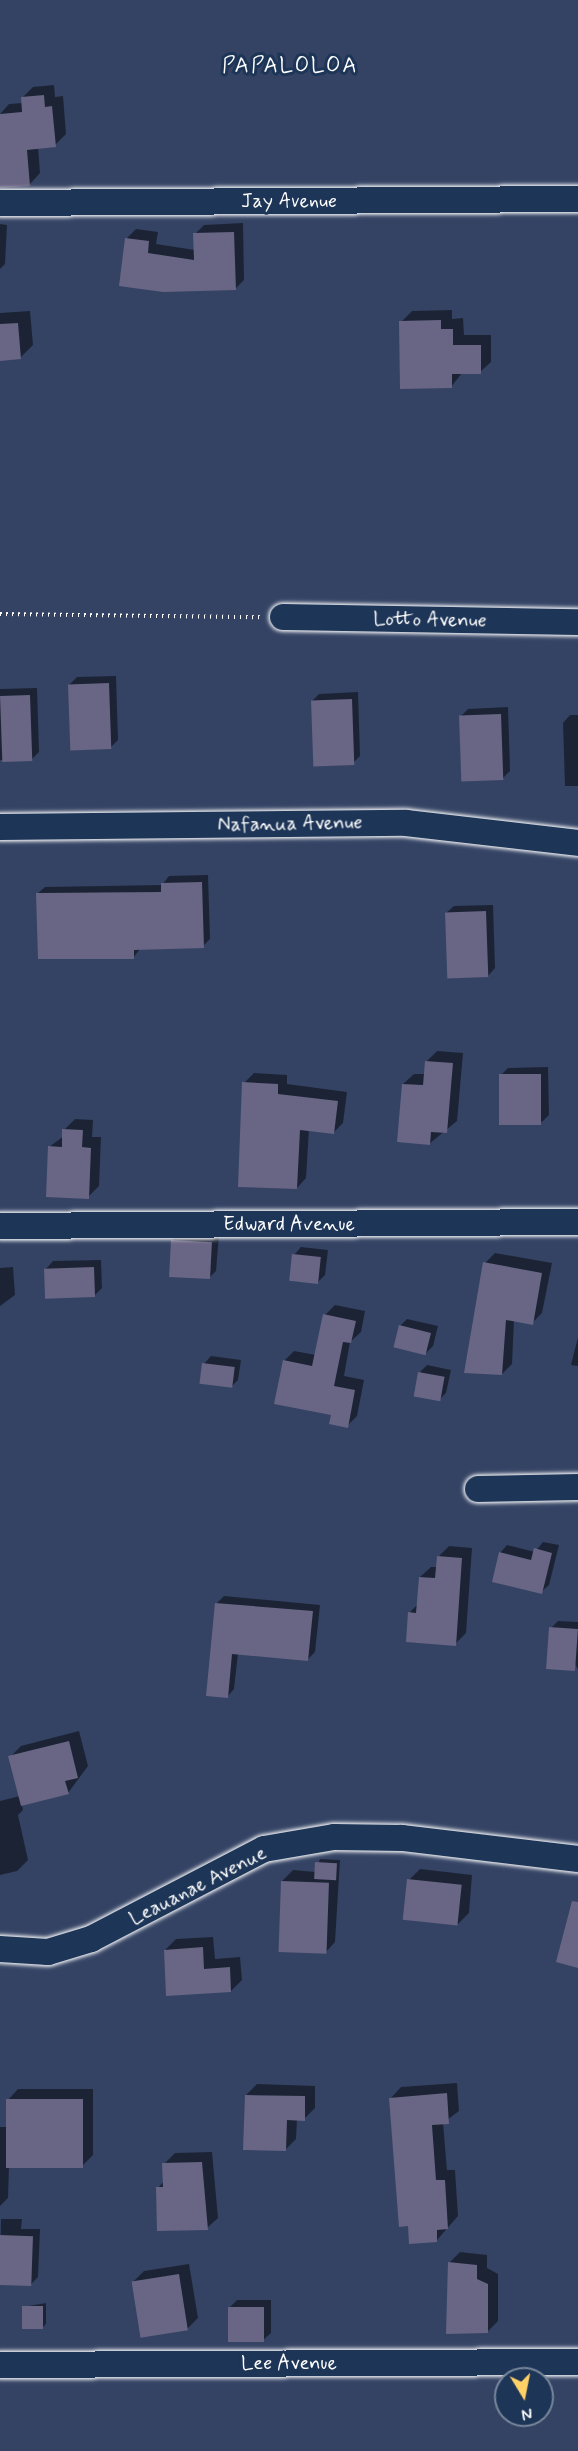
<!DOCTYPE html>
<style>
body{margin:0}
#map{position:relative;width:578px;height:2451px;overflow:hidden;background:#344364;font-family:Mynerve,sans-serif}
div>[style]{position:absolute}
[style*='--x']{left:calc(var(--x)*1px);top:calc(var(--y)*1px);width:calc(var(--w)*1px);rotate:calc(var(--a)*1deg)}
.shadow>*{inset:0;background:#0007}
.building>*{inset:0;background:#696584;transform-origin:0 0}
.path>*{height:4px;margin-top:-2px;transform-origin:0;background:repeating-linear-gradient(90deg,#fff 0 1.5px,transparent 0 6px)}
.roads{filter:drop-shadow(0 0 2px #fff) drop-shadow(0 0 2px #fff)}
.minor>*{height:26px;margin:-13px;padding:0 13px;transform-origin:13px;border-radius:13px;background:#1d3557}
span{translate:-50% -50%;white-space:nowrap;text-align:center;line-height:1.15;-webkit-text-stroke:6px #1d3557;paint-order:stroke}
.street-label{font-size:20px;color:#fff}
.quarter-label{font-size:22px;color:#fff;letter-spacing:1.5px}
.north{position:absolute;left:494px;top:2367px;width:60px;height:60px;box-sizing:border-box;background:#1d3557;border:2px solid #77869a;border-radius:50%;rotate:170deg;font-size:16px;font-weight:700;line-height:24px;text-align:center;color:#fff}
.north::after{content:'';display:block;margin:auto;width:21px;height:27px;background:#ffd166;clip-path:polygon(50% 0,100% 100%,50% 72%,0 100%)}
</style>
<div id="map">
<div class="shadow">
<i style="clip-path:polygon(54px 85px,55px 97px,63px 96px,66px 134px,55px 145px,38px 147px,40px 173px,30px 184px,0 187px,0 114px,9px 104px,23px 103px,22px 98px,33px 87px)"></i>
<i style="clip-path:polygon(243px 223px,244px 280px,235px 289px,163px 290px,127px 238px,136px 229px,158px 232px,156px 244px,195px 250px,195px 234px,204px 225px)"></i>
<i style="clip-path:polygon(0 224px,7px 225px,5px 264px,0 269px)"></i>
<i style="clip-path:polygon(452px 310px,452px 319px,463px 318px,464px 335px,491px 335px,491px 362px,480px 372px,462px 373px,451px 387px,401px 322px,412px 311px)"></i>
<i style="clip-path:polygon(30px 311px,33px 345px,20px 358px,0 359px,0 313px)"></i>
<i style="clip-path:polygon(116px 676px,118px 740px,111px 747px,69px 685px,77px 677px)"></i>
<i style="clip-path:polygon(37px 688px,39px 752px,32px 759px,0 760px,0 689px)"></i>
<i style="clip-path:polygon(358px 692px,360px 756px,353px 763px,312px 701px,319px 694px)"></i>
<i style="clip-path:polygon(508px 707px,510px 771px,502px 779px,461px 716px,468px 709px)"></i>
<i style="clip-path:polygon(570px 715px,578px 715px,578px 786px,565px 786px,563px 723px)"></i>
<i style="clip-path:polygon(208px 875px,210px 939px,203px 946px,140px 949px,133px 958px,37px 894px,45px 887px,162px 885px,169px 876px)"></i>
<i style="clip-path:polygon(493px 905px,495px 968px,488px 976px,446px 913px,454px 906px)"></i>
<i style="clip-path:polygon(437px 1051px,463px 1053px,457px 1121px,429px 1144px,403px 1084px,414px 1074px,425px 1074px,427px 1061px)"></i>
<i style="clip-path:polygon(548px 1067px,549px 1115px,542px 1122px,501px 1075px,508px 1068px)"></i>
<i style="clip-path:polygon(254px 1073px,287px 1075px,287px 1084px,347px 1092px,343px 1123px,333px 1133px,309px 1129px,306px 1178px,297px 1188px,244px 1083px)"></i>
<i style="clip-path:polygon(75px 1119px,93px 1120px,92px 1137px,101px 1137px,99px 1186px,88px 1197px,49px 1147px,64px 1136px,64px 1130px)"></i>
<i style="clip-path:polygon(179px 1233px,219px 1235px,216px 1271px,209px 1278px,172px 1240px)"></i>
<i style="clip-path:polygon(301px 1247px,328px 1250px,325px 1275px,318px 1282px,294px 1255px)"></i>
<i style="clip-path:polygon(495px 1253px,552px 1263px,542px 1313px,532px 1323px,514px 1320px,512px 1364px,502px 1374px,485px 1263px)"></i>
<i style="clip-path:polygon(101px 1260px,102px 1288px,94px 1296px,46px 1269px,53px 1261px)"></i>
<i style="clip-path:polygon(13px 1267px,15px 1295px,0 1306px,0 1268px)"></i>
<i style="clip-path:polygon(335px 1305px,365px 1311px,361px 1332px,350px 1342px,344px 1376px,364px 1380px,357px 1416px,347px 1426px,284px 1361px,294px 1351px,316px 1355px,325px 1315px)"></i>
<i style="clip-path:polygon(407px 1319px,438px 1326px,433px 1346px,426px 1353px,400px 1326px)"></i>
<i style="clip-path:polygon(578px 1337px,578px 1366px,571px 1365px)"></i>
<i style="clip-path:polygon(211px 1356px,241px 1360px,238px 1380px,231px 1387px,204px 1364px)"></i>
<i style="clip-path:polygon(427px 1365px,451px 1370px,446px 1393px,438px 1401px,420px 1372px)"></i>
<i style="clip-path:polygon(543px 1542px,559px 1545px,549px 1585px,541px 1592px,500px 1553px,507px 1545px,535px 1552px)"></i>
<i style="clip-path:polygon(449px 1546px,472px 1548px,466px 1633px,455px 1644px,409px 1613px,418px 1604px,420px 1577px,431px 1567px,437px 1567px,438px 1557px)"></i>
<i style="clip-path:polygon(224px 1596px,320px 1605px,315px 1652px,308px 1659px,238px 1653px,234px 1689px,227px 1697px,216px 1604px)"></i>
<i style="clip-path:polygon(558px 1621px,578px 1622px,578px 1669px,551px 1628px)"></i>
<i style="clip-path:polygon(79px 1731px,88px 1766px,68px 1793px,22px 1805px,23px 1810px,18px 1815px,28px 1860px,17px 1871px,0 1875px,0 1801px,20px 1796px,10px 1757px,21px 1746px)"></i>
<i style="clip-path:polygon(320px 1859px,340px 1860px,335px 1942px,325px 1953px,282px 1881px,293px 1870px,316px 1872px)"></i>
<i style="clip-path:polygon(420px 1869px,472px 1875px,469px 1913px,458px 1924px,409px 1880px)"></i>
<i style="clip-path:polygon(213px 1937px,215px 1959px,240px 1957px,242px 1980px,231px 1991px,165px 1950px,176px 1939px)"></i>
<i style="clip-path:polygon(457px 2083px,459px 2111px,443px 2123px,447px 2170px,455px 2170px,458px 2216px,437px 2240px,391px 2098px,401px 2087px)"></i>
<i style="clip-path:polygon(257px 2084px,315px 2086px,315px 2108px,304px 2119px,297px 2119px,296px 2139px,285px 2150px,246px 2095px)"></i>
<i style="clip-path:polygon(18px 2089px,93px 2089px,93px 2155px,82px 2166px,9px 2166px,8px 2198px,0 2206px,0 2127px,8px 2127px,8px 2100px)"></i>
<i style="clip-path:polygon(212px 2152px,218px 2218px,207px 2228px,158px 2188px,164px 2181px,164px 2164px,175px 2153px)"></i>
<i style="clip-path:polygon(1px 2219px,22px 2219px,21px 2229px,40px 2229px,38px 2277px,31px 2284px,0 2283px)"></i>
<i style="clip-path:polygon(460px 2252px,487px 2255px,487px 2268px,498px 2274px,498px 2321px,487px 2332px,449px 2263px)"></i>
<i style="clip-path:polygon(189px 2264px,198px 2318px,187px 2329px,133px 2282px,144px 2271px)"></i>
<i style="clip-path:polygon(237px 2300px,271px 2300px,271px 2333px,263px 2340px,230px 2307px)"></i>
<i style="clip-path:polygon(46px 2303px,46px 2324px,43px 2327px,23px 2307px)"></i>
</div>
<div class="building">
<i style="clip-path:polygon(44px 95px,45px 107px,52px 106px,56px 147px,27px 150px,30px 186px,0 188px,0 114px,22px 112px,21px 97px)"></i>
<i style="clip-path:polygon(234px 232px,236px 290px,163px 292px,119px 286px,125px 238px,149px 241px,148px 253px,194px 260px,193px 233px)"></i>
<i style="clip-path:polygon(441px 320px,441px 329px,453px 329px,453px 345px,481px 345px,481px 374px,452px 374px,452px 388px,400px 389px,399px 321px)"></i>
<i style="clip-path:polygon(18px 323px,21px 359px,0 361px,0 324px)"></i>
<i style="left:109px;top:683px;width:66px;height:41px;rotate:88deg"></i>
<i style="left:30px;top:695px;width:66px;height:30px;rotate:88deg"></i>
<i style="left:352px;top:699px;width:66px;height:41px;rotate:88deg"></i>
<i style="left:501px;top:714px;width:66px;height:42px;rotate:88deg"></i>
<i style="clip-path:polygon(202px 882px,204px 948px,134px 950px,134px 959px,38px 959px,36px 893px,161px 892px,161px 883px)"></i>
<i style="left:486px;top:911px;width:66px;height:41px;rotate:88deg"></i>
<i style="clip-path:polygon(425px 1061px,453px 1063px,447px 1133px,431px 1132px,430px 1145px,397px 1142px,402px 1084px,423px 1085px)"></i>
<i style="left:499px;top:1074px;width:42px;height:51px"></i>
<i style="clip-path:polygon(242px 1082px,278px 1084px,278px 1094px,338px 1101px,334px 1134px,300px 1130px,297px 1189px,238px 1187px)"></i>
<i style="clip-path:polygon(62px 1129px,83px 1130px,82px 1147px,91px 1148px,89px 1199px,46px 1197px,48px 1146px,62px 1147px)"></i>
<i style="left:171px;top:1240px;width:41px;height:37px;rotate:3deg"></i>
<i style="left:292px;top:1254px;width:29px;height:27px;rotate:6deg"></i>
<i style="clip-path:polygon(483px 1262px,542px 1273px,533px 1325px,506px 1320px,502px 1375px,464px 1373px)"></i>
<i style="left:94px;top:1267px;width:30px;height:50px;rotate:88deg"></i>
<i style="clip-path:polygon(323px 1314px,356px 1321px,351px 1343px,343px 1342px,334px 1386px,355px 1390px,348px 1428px,329px 1424px,331px 1415px,274px 1404px,283px 1360px,312px 1366px)"></i>
<i style="left:399px;top:1325px;width:33px;height:23px;rotate:14deg"></i>
<i style="left:202px;top:1363px;width:33px;height:21px;rotate:7deg"></i>
<i style="left:418px;top:1372px;width:27px;height:25px;rotate:10deg"></i>
<i style="clip-path:polygon(534px 1548px,552px 1553px,542px 1594px,492px 1582px,499px 1552px,531px 1560px)"></i>
<i style="clip-path:polygon(437px 1556px,462px 1558px,456px 1646px,406px 1642px,408px 1612px,416px 1613px,419px 1577px,435px 1578px)"></i>
<i style="clip-path:polygon(215px 1603px,313px 1611px,308px 1661px,232px 1654px,228px 1698px,206px 1696px)"></i>
<i style="left:549px;top:1627px;width:29px;height:42px;rotate:4deg"></i>
<i style="clip-path:polygon(69px 1741px,78px 1778px,65px 1781px,69px 1794px,21px 1806px,8px 1756px)"></i>
<i style="left:315px;top:1862px;width:22px;height:17px;rotate:3deg"></i>
<i style="left:407px;top:1879px;width:55px;height:41px;rotate:6deg"></i>
<i style="left:281px;top:1881px;width:48px;height:71px;rotate:2deg"></i>
<i style="clip-path:polygon(572px 1901px,578px 1902px,578px 1968px,556px 1962px)"></i>
<i style="clip-path:polygon(203px 1947px,204px 1969px,230px 1967px,231px 1992px,166px 1996px,164px 1950px)"></i>
<i style="clip-path:polygon(447px 2093px,449px 2124px,432px 2125px,436px 2180px,445px 2180px,448px 2229px,437px 2230px,437px 2242px,409px 2244px,408px 2226px,399px 2227px,389px 2098px)"></i>
<i style="clip-path:polygon(245px 2095px,305px 2096px,305px 2121px,287px 2120px,286px 2151px,243px 2150px)"></i>
<i style="left:6px;top:2099px;width:77px;height:69px"></i>
<i style="clip-path:polygon(202px 2162px,208px 2230px,157px 2231px,156px 2187px,163px 2187px,162px 2163px)"></i>
<i style="left:0;top:2235px;width:33px;height:50px;rotate:2deg"></i>
<i style="clip-path:polygon(448px 2262px,477px 2265px,477px 2279px,488px 2284px,488px 2333px,446px 2334px)"></i>
<i style="left:179px;top:2274px;width:57px;height:48px;rotate:81deg"></i>
<i style="left:22px;top:2306px;width:21px;height:23px"></i>
<i style="left:228px;top:2307px;width:36px;height:35px"></i>
</div>
<div class="path">
<i style="--x:0;--y:614;--w:261;--a:0.7"></i>
</div>
<div class="roads">
<div class="minor">
<i style="--x:0;--y:203;--w:578;--a:-0.4"></i>
<i style="--x:283;--y:617;--w:295;--a:1"></i>
<i style="--x:0;--y:827;--w:406;--a:-0.6"></i>
<i style="--x:406;--y:823;--w:173;--a:6.6"></i>
<i style="--x:0;--y:1226;--w:578;--a:-0.4"></i>
<i style="--x:478;--y:1489;--w:100;--a:-1.1"></i>
<i style="--x:0;--y:1949;--w:48;--a:3.6"></i>
<i style="--x:48;--y:1952;--w:45;--a:-16.8"></i>
<i style="--x:91;--y:1939;--w:195;--a:-27.5"></i>
<i style="--x:264;--y:1849;--w:71;--a:-9.7"></i>
<i style="--x:334;--y:1837;--w:68;--a:0.8"></i>
<i style="--x:402;--y:1838;--w:177;--a:6.8"></i>
<i style="--x:0;--y:2365;--w:578;--a:-0.3"></i>
</div>
</div>
<div class="street-label">
<span style="left:289px;top:201px">Jay Avenue</span>
<span style="left:430px;top:620px;rotate:1deg">Lotto Avenue</span>
<span style="left:290px;top:824px;rotate:-1deg">Nafanua Avenue</span>
<span style="left:289px;top:1224px">Edward Avenue</span>
<span style="left:198px;top:1886px;rotate:-27deg">Leauanae Avenue</span>
<span style="left:289px;top:2363px">Lee Avenue</span>
</div>
<div class="quarter-label">
<span style="left:290px;top:67px">PAPALOLOA</span>
</div>
<div class="north">N</div>
</div>
